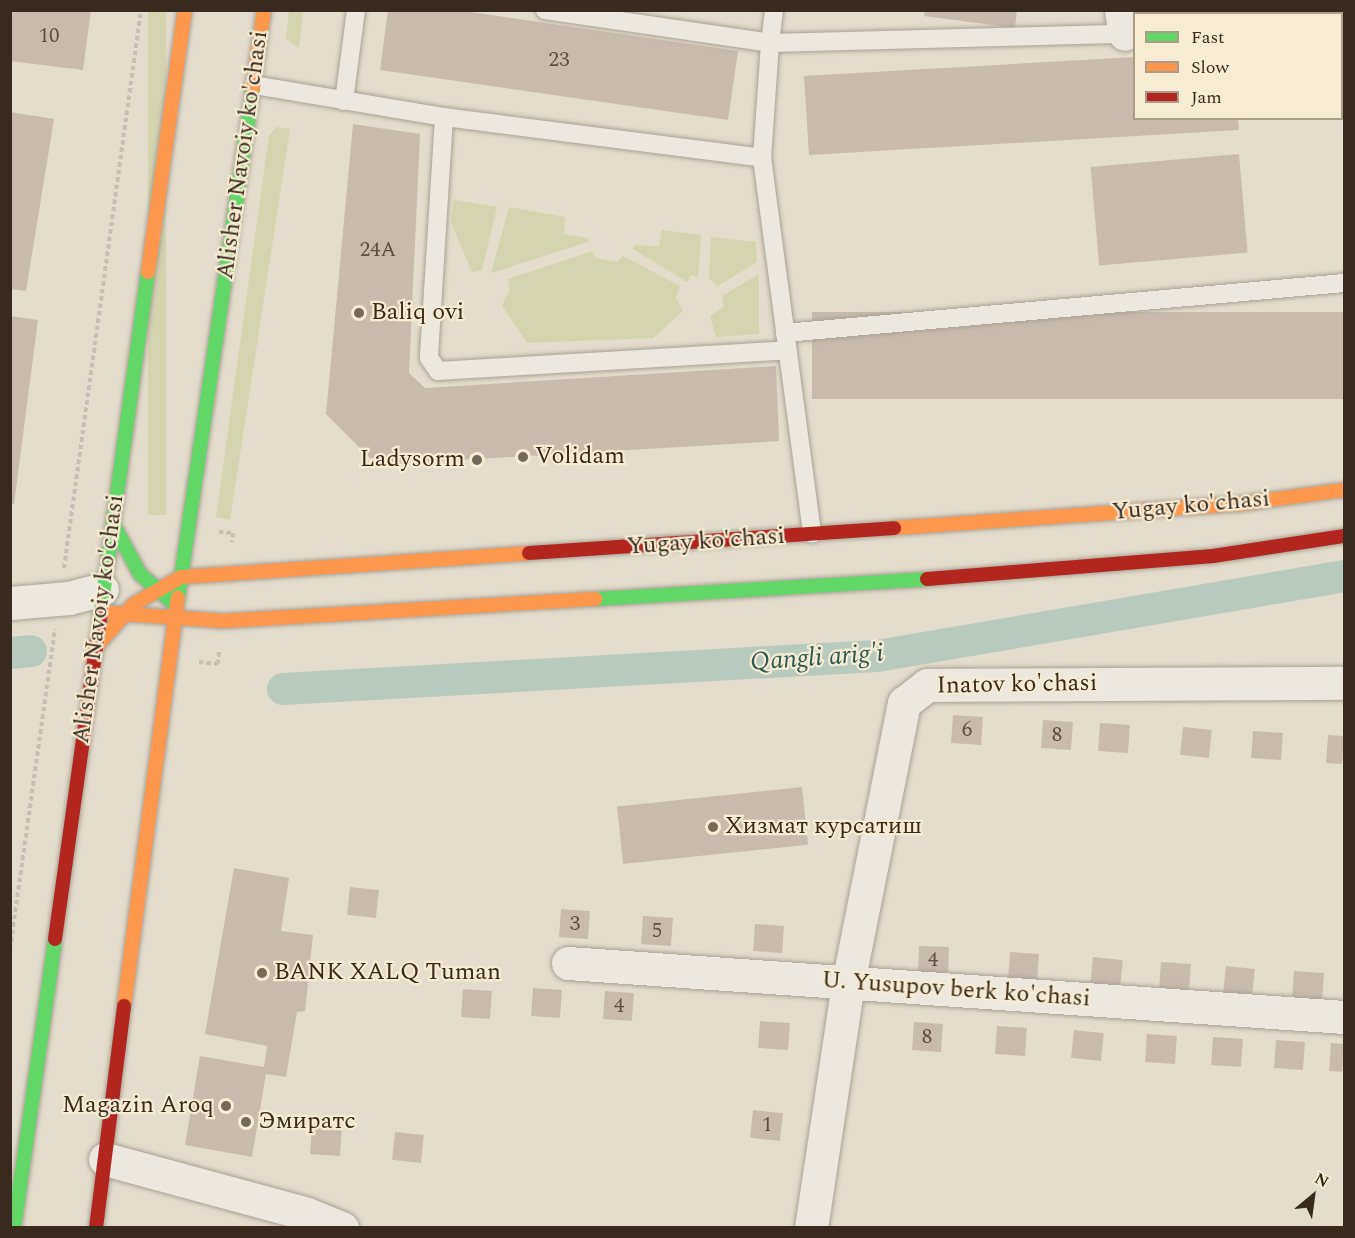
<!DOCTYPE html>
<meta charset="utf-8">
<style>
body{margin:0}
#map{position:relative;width:1355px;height:1238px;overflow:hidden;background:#e4ddcd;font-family:Spectral,serif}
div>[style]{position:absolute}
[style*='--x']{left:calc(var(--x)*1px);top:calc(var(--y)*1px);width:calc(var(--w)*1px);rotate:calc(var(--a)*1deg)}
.green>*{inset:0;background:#d4d4af;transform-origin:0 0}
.canal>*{height:32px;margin:-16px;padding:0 16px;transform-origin:16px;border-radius:16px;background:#b8c9be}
.building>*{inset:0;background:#c8bbae;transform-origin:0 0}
.path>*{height:4px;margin-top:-2px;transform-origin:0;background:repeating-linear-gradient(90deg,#c5bfb6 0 4.5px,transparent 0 7.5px)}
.roads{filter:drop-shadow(0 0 2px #aaa296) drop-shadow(0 0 2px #aaa296)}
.lane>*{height:18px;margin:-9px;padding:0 9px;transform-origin:9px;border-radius:9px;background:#ece8df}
.street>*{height:33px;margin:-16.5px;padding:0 16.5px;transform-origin:16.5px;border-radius:16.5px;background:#ece8df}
.fast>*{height:14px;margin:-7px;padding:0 7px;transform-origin:7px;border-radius:7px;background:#63d668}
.slow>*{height:14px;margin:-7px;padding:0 7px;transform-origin:7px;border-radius:7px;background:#ff974d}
.jam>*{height:14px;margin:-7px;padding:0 7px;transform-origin:7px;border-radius:7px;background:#b3261e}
.dots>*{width:16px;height:16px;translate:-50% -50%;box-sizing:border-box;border:3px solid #f6ebd3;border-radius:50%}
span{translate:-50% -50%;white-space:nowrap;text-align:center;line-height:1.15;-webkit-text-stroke:4.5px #f6ebd3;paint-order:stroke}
.number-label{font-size:21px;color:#5c4e42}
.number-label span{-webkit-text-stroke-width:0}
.street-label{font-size:24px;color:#382a1e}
.poi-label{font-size:24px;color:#382a1e}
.left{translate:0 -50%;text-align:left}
.right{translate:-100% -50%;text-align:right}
.water-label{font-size:26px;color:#2d5855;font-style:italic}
.frame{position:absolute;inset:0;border:12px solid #382a1e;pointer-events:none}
.legend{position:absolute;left:1133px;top:12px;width:210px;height:108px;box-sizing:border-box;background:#f6ebd3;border:2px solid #aa9e8b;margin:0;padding:8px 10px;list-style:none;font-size:18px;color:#382a1e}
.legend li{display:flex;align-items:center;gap:12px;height:30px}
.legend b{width:30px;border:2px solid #aa9e8b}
.north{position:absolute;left:1283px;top:1166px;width:60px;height:60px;-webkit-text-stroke:4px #f6ebd3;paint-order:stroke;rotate:29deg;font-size:16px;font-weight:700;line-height:24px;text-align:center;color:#382a1e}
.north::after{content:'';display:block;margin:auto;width:21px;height:27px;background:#382a1e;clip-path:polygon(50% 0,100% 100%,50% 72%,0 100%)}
</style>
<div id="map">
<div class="green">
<i style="left:148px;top:11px;width:18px;height:504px"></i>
<i style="clip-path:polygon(289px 11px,303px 11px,299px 48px,286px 39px)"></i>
<i style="clip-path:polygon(277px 127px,290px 129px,230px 520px,216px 517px,269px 135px)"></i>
<i style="clip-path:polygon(454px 200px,497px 207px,482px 270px,472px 272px,451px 222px)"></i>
<i style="clip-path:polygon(509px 207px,565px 217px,564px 234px,588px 238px,588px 242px,491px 273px)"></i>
<i style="clip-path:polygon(662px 230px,701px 235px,698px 277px,691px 275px,687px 282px,633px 249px,634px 245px,659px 246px)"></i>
<i style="clip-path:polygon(711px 237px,756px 242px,757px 262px,718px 286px,709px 278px)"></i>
<i style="clip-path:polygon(593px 251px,595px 258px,617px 262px,623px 256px,680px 286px,676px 298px,683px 311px,653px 338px,527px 343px,502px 306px,510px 289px,508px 279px)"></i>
<i style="clip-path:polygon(759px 274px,759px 334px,716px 337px,710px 316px,724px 307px,722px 296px)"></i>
</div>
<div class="canal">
<i style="--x:10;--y:653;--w:21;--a:-5"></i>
<i style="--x:283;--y:689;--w:595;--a:-3.18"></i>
<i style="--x:877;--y:656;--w:474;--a:-9.7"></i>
</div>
<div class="building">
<i style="clip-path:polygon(10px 10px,91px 10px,83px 70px,10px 61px)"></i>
<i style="clip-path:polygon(388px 10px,457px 10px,738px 51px,728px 120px,380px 70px)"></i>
<i style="clip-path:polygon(925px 10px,1017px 10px,1015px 28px,924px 16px)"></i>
<i style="clip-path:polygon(1134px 57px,1134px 118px,1238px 118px,1239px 130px,809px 155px,804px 76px)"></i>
<i style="clip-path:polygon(10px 112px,54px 119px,26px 291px,10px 289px)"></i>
<i style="clip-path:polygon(353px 124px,420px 134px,409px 373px,425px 388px,776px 366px,779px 441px,377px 465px,326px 414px)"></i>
<i style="left:1239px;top:154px;width:99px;height:149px;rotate:85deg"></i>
<i style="left:1344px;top:312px;width:87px;height:532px;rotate:90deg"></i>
<i style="clip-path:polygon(10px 316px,38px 320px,14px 504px,10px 503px)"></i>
<i style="left:953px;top:715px;width:30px;height:28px;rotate:4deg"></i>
<i style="left:1043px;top:720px;width:30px;height:28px;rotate:4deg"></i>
<i style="left:1100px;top:723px;width:30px;height:28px;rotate:4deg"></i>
<i style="left:1183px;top:727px;width:29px;height:28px;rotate:6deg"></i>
<i style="left:1253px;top:731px;width:30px;height:27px;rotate:4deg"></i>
<i style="left:1328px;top:735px;width:16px;height:28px;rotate:4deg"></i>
<i style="left:802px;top:787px;width:58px;height:186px;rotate:84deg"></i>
<i style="clip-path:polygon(234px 868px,289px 878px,281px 931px,313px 935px,305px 1011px,297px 1012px,286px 1077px,266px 1074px,252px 1157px,185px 1145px,200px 1056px,264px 1067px,267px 1046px,205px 1034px)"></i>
<i style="left:350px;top:887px;width:29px;height:28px;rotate:6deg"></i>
<i style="left:561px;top:909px;width:29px;height:28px;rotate:4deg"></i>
<i style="left:643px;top:916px;width:30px;height:28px;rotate:4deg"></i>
<i style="left:755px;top:924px;width:29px;height:27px;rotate:4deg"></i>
<i style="left:919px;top:946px;width:30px;height:27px;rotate:2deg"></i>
<i style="left:1010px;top:952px;width:29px;height:27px;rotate:4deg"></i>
<i style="left:1093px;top:957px;width:30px;height:28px;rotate:6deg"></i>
<i style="left:1161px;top:962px;width:30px;height:28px;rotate:4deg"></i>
<i style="left:1226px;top:966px;width:29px;height:28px;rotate:6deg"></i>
<i style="left:1294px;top:971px;width:30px;height:28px;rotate:4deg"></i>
<i style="left:533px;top:988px;width:29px;height:28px;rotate:4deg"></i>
<i style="left:463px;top:989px;width:29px;height:28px;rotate:4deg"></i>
<i style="left:605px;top:991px;width:29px;height:28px;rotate:4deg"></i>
<i style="left:760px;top:1021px;width:30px;height:27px;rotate:4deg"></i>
<i style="left:914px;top:1022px;width:29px;height:28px;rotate:4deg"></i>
<i style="left:997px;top:1026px;width:30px;height:28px;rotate:4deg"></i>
<i style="left:1074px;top:1030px;width:30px;height:28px;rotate:6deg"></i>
<i style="left:1147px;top:1034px;width:30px;height:28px;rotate:4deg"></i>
<i style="left:1213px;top:1037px;width:30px;height:28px;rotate:4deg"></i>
<i style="left:1276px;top:1040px;width:29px;height:28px;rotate:4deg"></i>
<i style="left:1331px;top:1043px;width:13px;height:28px;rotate:4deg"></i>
<i style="left:753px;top:1110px;width:30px;height:28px;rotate:6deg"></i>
<i style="left:312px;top:1126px;width:30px;height:28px;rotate:4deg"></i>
<i style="left:395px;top:1132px;width:29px;height:28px;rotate:6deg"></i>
</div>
<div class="path">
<i style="--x:219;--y:532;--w:14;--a:4"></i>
<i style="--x:233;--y:533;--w:9;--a:96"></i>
<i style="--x:64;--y:568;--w:563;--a:-82.14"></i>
<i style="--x:199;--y:662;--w:19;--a:6"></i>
<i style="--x:218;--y:664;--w:13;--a:-86"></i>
<i style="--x:10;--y:949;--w:323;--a:-82"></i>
</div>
<div class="roads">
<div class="lane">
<i style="--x:545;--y:10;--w:227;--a:8.3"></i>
<i style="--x:770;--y:43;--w:33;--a:-83"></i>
<i style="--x:254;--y:85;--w:193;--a:9.6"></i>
<i style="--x:444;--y:117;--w:321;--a:7.3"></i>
<i style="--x:762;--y:158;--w:379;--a:82.4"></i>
<i style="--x:344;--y:101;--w:92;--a:-82.5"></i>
<i style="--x:444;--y:117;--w:241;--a:93.6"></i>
<i style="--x:429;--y:358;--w:16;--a:55"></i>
<i style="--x:438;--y:371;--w:350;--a:-3.4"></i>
<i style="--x:762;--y:158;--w:115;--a:-86"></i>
<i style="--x:770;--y:43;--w:355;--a:-1.5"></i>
<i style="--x:785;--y:333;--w:561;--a:-5.11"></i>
</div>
<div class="street">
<i style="--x:1121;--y:10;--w:24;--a:81"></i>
<i style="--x:10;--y:603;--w:59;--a:-4.8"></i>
<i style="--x:69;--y:598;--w:34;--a:-15"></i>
<i style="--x:568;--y:963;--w:778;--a:3.98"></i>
<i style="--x:105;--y:1159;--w:209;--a:15.2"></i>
<i style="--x:307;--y:1214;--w:38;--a:22"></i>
<i style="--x:811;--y:1228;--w:248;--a:-81.4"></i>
<i style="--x:848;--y:983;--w:286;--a:-78.7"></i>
<i style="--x:904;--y:703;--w:29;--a:-38"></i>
<i style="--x:927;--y:685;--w:417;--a:-0.3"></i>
</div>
<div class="fast">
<i style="--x:113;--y:524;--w:57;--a:61.6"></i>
<i style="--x:140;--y:574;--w:43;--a:41.2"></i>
<i style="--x:178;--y:598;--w:515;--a:-81.63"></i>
<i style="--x:595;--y:599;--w:333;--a:-3.4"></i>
<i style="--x:101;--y:610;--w:341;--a:-82.1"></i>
<i style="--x:14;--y:1228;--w:292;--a:-81.9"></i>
</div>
<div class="slow">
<i style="--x:253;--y:88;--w:79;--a:-82"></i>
<i style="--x:148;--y:272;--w:265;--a:-82"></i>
<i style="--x:894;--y:528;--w:347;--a:-4"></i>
<i style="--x:1240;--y:504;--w:105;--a:-7.7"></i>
<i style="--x:111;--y:613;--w:112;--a:4.1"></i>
<i style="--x:223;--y:621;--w:373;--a:-3.4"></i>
<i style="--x:94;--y:649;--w:60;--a:-48.4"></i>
<i style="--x:134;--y:604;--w:54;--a:-29.9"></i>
<i style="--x:181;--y:577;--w:349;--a:-3.9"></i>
<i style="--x:124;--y:1006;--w:412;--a:-82.5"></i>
</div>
<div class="jam">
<i style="--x:529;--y:553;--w:366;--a:-3.9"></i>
<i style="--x:927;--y:579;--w:287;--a:-4.6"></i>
<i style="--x:1213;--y:556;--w:133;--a:-8.7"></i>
<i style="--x:55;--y:939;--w:332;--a:-82"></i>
<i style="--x:96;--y:1228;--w:224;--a:-82.8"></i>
</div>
</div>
<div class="dots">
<i style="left:359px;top:313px;background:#74695b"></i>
<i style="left:523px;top:457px;background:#74695b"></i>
<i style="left:477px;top:460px;background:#74695b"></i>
<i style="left:713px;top:827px;background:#74695b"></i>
<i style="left:262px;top:973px;background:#74695b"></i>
<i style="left:226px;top:1106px;background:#74695b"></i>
<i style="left:246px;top:1122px;background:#74695b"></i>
</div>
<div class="number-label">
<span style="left:49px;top:36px">10</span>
<span style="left:559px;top:60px">23</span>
<span style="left:378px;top:250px">24A</span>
<span style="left:967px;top:730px">6</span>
<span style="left:1057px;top:735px">8</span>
<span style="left:575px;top:924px">3</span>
<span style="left:657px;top:931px">5</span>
<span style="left:933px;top:960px">4</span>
<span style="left:619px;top:1006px">4</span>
<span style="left:927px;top:1037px">8</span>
<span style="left:767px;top:1125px">1</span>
</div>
<div class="street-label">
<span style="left:243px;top:155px;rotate:-82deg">Alisher Navoiy ko'chasi</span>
<span style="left:1191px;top:506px;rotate:-5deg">Yugay ko'chasi</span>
<span style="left:706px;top:542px;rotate:-4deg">Yugay ko'chasi</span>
<span style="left:99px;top:619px;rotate:-82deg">Alisher Navoiy ko'chasi</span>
<span style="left:1017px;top:685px;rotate:-1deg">Inatov ko'chasi</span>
<span style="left:956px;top:990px;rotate:4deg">U. Yusupov berk ko'chasi</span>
</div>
<div class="poi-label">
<span class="left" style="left:371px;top:313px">Baliq ovi</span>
<span class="left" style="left:535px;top:457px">Volidam</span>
<span class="right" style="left:465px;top:460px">Ladysorm</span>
<span class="left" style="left:725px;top:827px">Хизмат курсатиш</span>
<span class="left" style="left:274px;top:973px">BANK XALQ Tuman</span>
<span class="right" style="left:214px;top:1106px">Magazin Aroq</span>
<span class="left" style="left:258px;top:1122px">Эмиратс</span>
</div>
<div class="water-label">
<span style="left:817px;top:658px;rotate:-4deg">Qangli arig'i</span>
</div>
<div class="frame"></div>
<ul class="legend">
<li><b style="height:8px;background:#63d668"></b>Fast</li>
<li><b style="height:8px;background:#ff974d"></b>Slow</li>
<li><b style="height:8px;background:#b3261e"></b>Jam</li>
</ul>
<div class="north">N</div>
</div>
